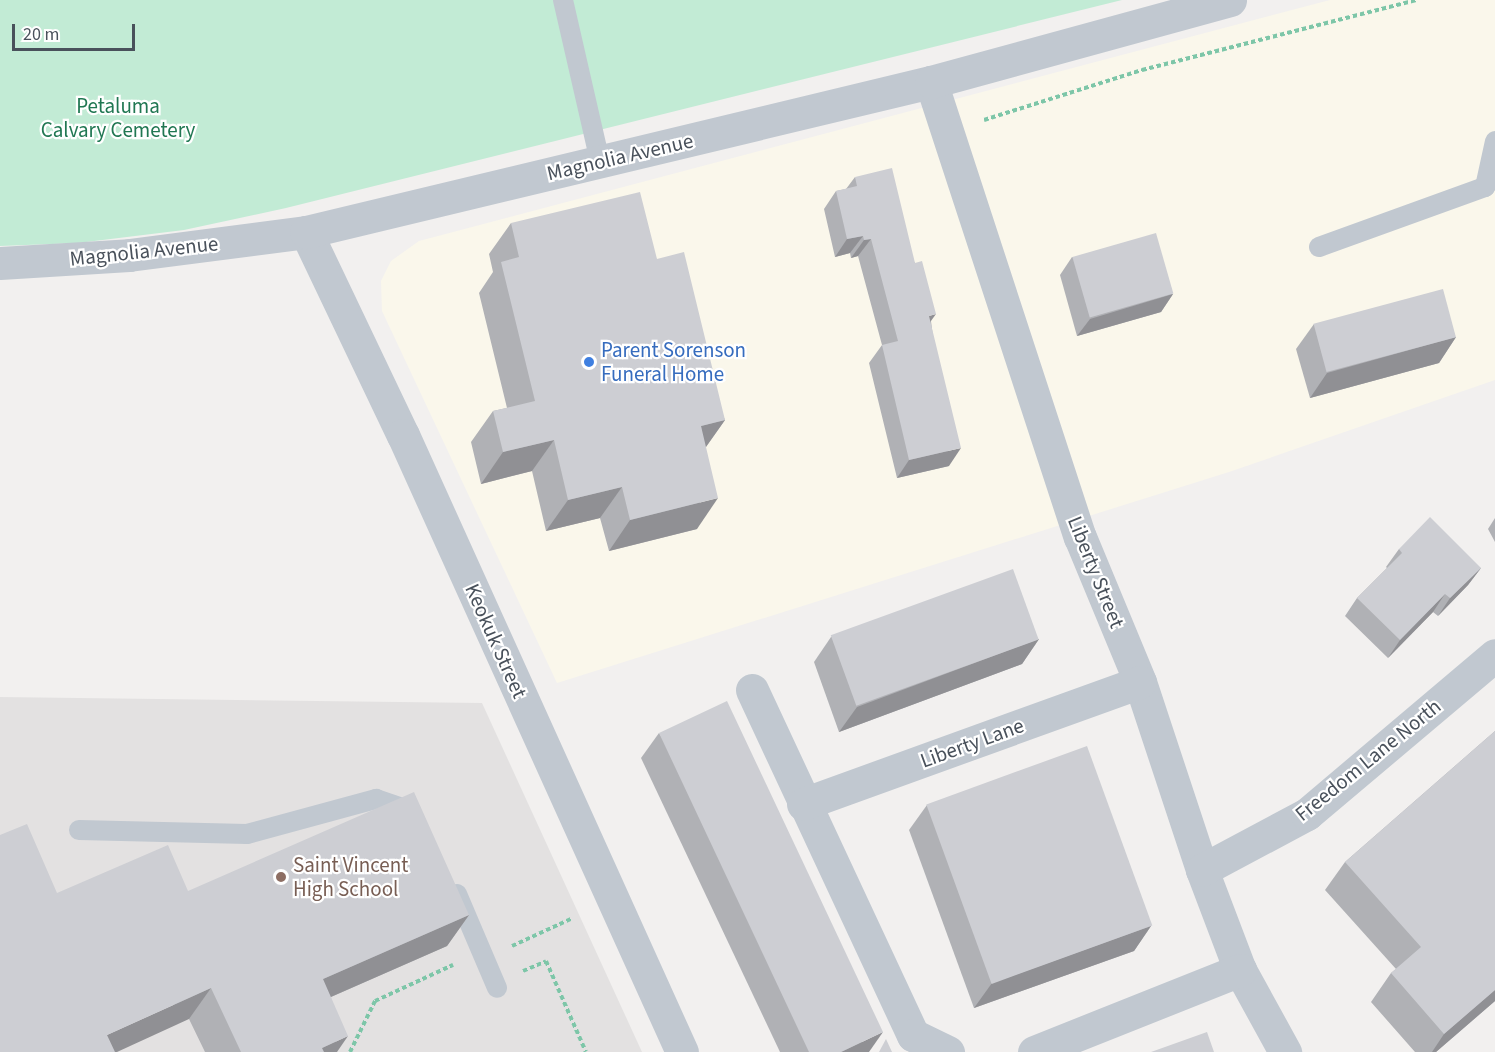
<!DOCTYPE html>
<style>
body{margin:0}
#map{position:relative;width:1495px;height:1052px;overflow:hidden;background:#f2f0ef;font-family:"Source Sans 3",sans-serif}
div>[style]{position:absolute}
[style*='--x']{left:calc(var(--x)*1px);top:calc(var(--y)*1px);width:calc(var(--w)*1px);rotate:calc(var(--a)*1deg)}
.commercial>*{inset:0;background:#faf7eb}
.education>*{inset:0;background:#e3e1e1}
.green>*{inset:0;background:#c2ebd5}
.path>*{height:4px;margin-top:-2px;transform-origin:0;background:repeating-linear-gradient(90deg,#7dc6a8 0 4.5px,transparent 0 7.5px)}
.service>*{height:20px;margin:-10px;padding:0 10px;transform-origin:10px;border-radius:10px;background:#c1c8d0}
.minor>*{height:33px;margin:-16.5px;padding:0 16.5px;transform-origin:16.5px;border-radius:16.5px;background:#c1c8d0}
.tertiary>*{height:33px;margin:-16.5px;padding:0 16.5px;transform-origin:16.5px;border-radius:16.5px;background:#c1c8d0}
.wall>*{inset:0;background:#b0b1b5}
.shaded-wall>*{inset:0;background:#909094}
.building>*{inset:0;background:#cdced3;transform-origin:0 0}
.dots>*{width:16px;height:16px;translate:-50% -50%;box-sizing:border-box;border:3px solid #fff;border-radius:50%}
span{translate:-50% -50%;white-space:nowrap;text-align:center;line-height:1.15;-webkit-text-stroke:4.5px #fff;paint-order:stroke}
.park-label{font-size:21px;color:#207752}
.street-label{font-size:21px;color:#49515b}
.shop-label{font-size:21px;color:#366cbe}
.left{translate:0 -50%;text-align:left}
.education-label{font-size:21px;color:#785e54}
.scale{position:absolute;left:12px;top:24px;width:123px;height:27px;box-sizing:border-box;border:3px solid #49515b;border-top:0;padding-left:8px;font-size:18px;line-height:21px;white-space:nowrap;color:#49515b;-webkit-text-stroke:4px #fff;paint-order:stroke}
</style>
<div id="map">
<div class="commercial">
<i style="clip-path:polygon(1330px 0,1495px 0,1495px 380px,1229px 472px,557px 683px,382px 311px,381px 281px,391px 261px,419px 241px)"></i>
</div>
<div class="education">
<i style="clip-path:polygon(0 697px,482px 703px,642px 1052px,0 1052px)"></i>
</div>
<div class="green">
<i style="clip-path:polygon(0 0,1122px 0,286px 208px,184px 230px,78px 243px,0 246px)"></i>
</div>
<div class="path">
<i style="--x:984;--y:120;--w:166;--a:-17.6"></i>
<i style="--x:1142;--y:70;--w:283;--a:-14.3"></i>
<i style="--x:512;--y:946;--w:67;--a:-24.7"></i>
<i style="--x:523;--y:971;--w:25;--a:-23"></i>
<i style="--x:546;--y:961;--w:99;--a:66.3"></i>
<i style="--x:350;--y:1052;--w:57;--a:-63.9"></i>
<i style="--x:375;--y:1001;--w:86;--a:-24.8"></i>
</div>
<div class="service">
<i style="--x:563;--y:0;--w:165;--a:77.1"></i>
<i style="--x:1319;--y:247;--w:177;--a:-19.9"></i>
<i style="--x:1485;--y:187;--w:47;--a:-77.7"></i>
<i style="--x:79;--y:830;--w:168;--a:1.4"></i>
<i style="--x:247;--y:834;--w:134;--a:-15.2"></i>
<i style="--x:376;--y:799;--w:37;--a:19"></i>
<i style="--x:457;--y:894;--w:102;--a:66.9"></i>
</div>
<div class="minor">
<i style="--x:931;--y:82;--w:479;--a:71.9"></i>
<i style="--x:1080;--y:537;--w:157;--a:67.5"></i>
<i style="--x:1140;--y:682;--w:198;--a:71.7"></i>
<i style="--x:1202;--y:870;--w:107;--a:69.2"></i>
<i style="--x:1240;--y:970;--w:94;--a:61.2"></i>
<i style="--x:752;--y:690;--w:381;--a:65"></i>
<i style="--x:913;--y:1035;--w:39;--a:26"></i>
<i style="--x:803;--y:804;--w:358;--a:-19.9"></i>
<i style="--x:1202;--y:870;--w:119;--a:-28.1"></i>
<i style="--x:1307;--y:814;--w:246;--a:-40.2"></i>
<i style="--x:1034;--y:1052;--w:222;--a:-21.7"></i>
</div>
<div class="tertiary">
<i style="--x:306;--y:232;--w:225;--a:64.5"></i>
<i style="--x:403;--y:435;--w:677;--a:65.67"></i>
<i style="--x:0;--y:263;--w:129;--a:-3.5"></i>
<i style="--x:129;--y:255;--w:178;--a:-7.4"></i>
<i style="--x:306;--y:232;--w:643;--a:-13.5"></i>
<i style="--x:931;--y:82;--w:310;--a:-15.3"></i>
</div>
<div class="wall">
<i style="clip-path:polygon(855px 177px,915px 263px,931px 321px,949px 466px,897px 478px,869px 363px,882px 345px,858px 256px,851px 258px,850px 253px,835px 257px,824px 209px,836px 191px,846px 189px)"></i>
<i style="clip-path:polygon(511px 223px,657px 259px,725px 420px,706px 447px,697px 529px,609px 551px,600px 518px,546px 531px,532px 471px,481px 484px,471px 442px,493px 411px,507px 408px,479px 293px,493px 272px,489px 254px)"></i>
<i style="clip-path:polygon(1072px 257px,1173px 294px,1161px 312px,1077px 336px,1060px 275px)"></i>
<i style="clip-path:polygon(1314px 324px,1456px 337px,1439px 363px,1310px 398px,1296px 349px)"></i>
<i style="clip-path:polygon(1495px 518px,1495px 542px,1488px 529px)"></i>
<i style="clip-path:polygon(1399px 549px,1481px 568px,1468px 585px,1438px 616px,1433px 612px,1388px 658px,1345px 616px,1357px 598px,1387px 568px,1386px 567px)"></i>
<i style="clip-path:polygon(831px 637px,1039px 639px,1022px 664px,839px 732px,814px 662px)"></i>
<i style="clip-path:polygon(1495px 731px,1495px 1001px,1436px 1052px,1415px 1052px,1371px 1002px,1391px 973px,1396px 969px,1325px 890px,1345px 862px)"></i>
<i style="clip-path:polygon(659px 733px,869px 1052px,780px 1052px,641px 758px)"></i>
<i style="clip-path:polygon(927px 805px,1151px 926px,1134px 951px,974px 1008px,909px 830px)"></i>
<i style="clip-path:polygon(57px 893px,469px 915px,447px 946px,331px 997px,337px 1052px,205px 1052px,189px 1019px)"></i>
</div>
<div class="shaded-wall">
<i style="clip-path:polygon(863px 236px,850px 253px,835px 257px,847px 239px)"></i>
<i style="clip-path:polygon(871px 239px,858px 256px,851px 258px,864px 240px)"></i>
<i style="clip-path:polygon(1173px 294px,1161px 312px,1077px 336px,1090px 319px)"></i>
<i style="clip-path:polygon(936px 314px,923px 332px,929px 316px)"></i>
<i style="clip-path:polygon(1456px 337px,1439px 363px,1310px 398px,1327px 373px)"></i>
<i style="clip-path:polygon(725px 420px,703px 451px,701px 426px)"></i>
<i style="clip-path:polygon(554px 440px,532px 471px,481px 484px,503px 452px)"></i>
<i style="clip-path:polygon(961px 448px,949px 466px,897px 478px,909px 460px)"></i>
<i style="clip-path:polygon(622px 487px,600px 518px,546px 531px,568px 500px)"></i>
<i style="clip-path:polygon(718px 498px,697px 529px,609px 551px,630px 520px)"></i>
<i style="clip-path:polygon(1481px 568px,1468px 585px,1438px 616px,1450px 598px)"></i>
<i style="clip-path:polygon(1445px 594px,1433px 612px,1388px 658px,1400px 640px)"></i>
<i style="clip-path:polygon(1039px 639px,1022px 664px,839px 732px,857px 707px)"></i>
<i style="clip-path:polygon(469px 915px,447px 946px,301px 1010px,323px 979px)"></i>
<i style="clip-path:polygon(1151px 926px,1134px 951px,974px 1008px,992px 983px)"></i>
<i style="clip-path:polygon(211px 988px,189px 1019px,117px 1052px,95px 1052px,107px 1035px)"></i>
<i style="clip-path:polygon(1495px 990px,1495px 1001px,1436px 1052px,1432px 1052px,1444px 1034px)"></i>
<i style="clip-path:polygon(883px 1032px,869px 1052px,841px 1052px)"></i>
<i style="clip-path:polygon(348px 1036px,337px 1052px,319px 1052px,322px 1048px)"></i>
</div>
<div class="building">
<i style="clip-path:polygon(892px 168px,915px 263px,922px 261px,936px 314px,929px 316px,961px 448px,909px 460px,882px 345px,898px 341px,871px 239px,864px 240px,863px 236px,847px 239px,836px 191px,857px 186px,855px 177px)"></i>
<i style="clip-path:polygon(640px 192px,657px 259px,684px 252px,725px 420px,701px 426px,718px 498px,630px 520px,622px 487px,568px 500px,554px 440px,503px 452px,493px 411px,535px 401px,501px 262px,519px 257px,511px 223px)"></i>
<i style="left:1156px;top:233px;width:63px;height:87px;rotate:74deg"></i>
<i style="left:1443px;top:289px;width:50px;height:134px;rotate:75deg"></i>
<i style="clip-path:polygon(1430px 517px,1481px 568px,1450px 598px,1445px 594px,1400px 640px,1357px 598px,1402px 553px,1399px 549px)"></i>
<i style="left:1013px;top:569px;width:75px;height:194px;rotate:70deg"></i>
<i style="clip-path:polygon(727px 701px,883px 1032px,841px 1052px,809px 1052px,659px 733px)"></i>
<i style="clip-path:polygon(1495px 731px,1495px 990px,1444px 1034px,1391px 973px,1421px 947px,1345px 862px)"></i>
<i style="left:1087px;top:746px;width:191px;height:171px;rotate:70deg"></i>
<i style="clip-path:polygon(414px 792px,469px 915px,323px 979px,348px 1036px,322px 1048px,324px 1052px,241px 1052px,211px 988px,107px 1035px,115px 1052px,0 1052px,0 835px,27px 824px,57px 893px,168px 845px,188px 891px)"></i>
<i style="clip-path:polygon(1207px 1032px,1214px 1052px,1151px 1052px)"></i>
<i style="clip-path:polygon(886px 1039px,892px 1052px,879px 1052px)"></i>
</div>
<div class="dots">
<i style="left:589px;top:362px;background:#3f7fe0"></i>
<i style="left:281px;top:877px;background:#8d6e63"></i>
</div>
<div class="park-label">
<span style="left:118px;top:118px">Petaluma<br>Calvary Cemetery</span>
</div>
<div class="street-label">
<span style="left:620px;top:157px;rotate:-13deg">Magnolia Avenue</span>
<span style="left:144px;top:251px;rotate:-6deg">Magnolia Avenue</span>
<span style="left:1096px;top:572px;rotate:68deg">Liberty Street</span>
<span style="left:496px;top:641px;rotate:66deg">Keokuk Street</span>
<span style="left:972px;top:743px;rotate:-20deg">Liberty Lane</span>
<span style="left:1368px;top:760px;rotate:-39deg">Freedom Lane North</span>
</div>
<div class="shop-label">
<span class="left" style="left:601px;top:362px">Parent Sorenson<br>Funeral Home</span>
</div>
<div class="education-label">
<span class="left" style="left:293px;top:877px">Saint Vincent<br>High School</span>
</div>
<div class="scale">20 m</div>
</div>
